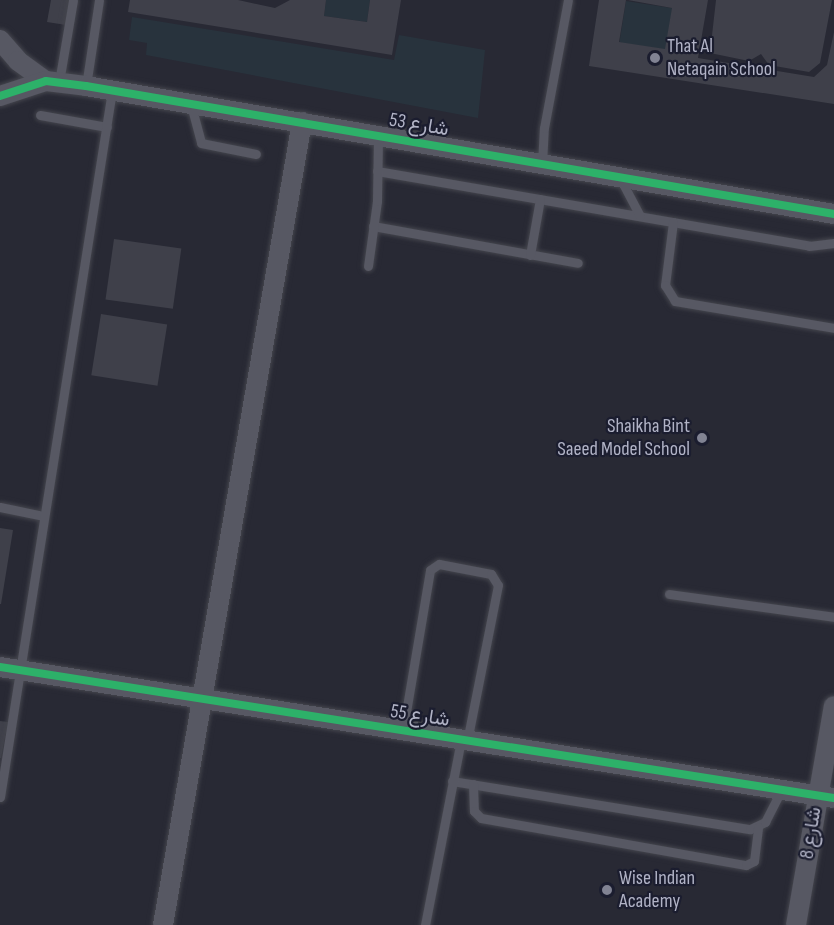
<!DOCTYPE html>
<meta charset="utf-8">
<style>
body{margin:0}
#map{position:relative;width:834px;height:925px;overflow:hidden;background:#282934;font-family:"Sofia Sans Condensed",Vazirmatn,sans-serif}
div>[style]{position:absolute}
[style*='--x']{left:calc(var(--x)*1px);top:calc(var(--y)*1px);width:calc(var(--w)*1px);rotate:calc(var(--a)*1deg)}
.green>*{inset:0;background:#28333d;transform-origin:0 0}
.building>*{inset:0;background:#3f404a;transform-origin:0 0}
.roads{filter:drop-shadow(0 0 2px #44454d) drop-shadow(0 0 2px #44454d)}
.lane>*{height:9px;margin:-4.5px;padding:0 4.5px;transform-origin:4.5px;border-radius:4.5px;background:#575863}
.street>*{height:20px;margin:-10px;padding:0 10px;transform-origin:10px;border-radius:10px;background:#575863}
.cycleway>*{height:8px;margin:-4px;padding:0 4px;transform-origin:4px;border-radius:4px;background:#2db169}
.dots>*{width:16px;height:16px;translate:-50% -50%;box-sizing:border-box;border:3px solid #1b1d2f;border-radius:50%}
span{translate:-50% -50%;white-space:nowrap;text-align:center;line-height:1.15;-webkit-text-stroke:4.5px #1b1d2f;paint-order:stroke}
.poi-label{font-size:20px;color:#b1b3c6}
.left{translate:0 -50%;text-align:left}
.right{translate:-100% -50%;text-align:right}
.street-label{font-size:20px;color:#b1b3c6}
</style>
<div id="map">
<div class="green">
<i style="clip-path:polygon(326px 0,370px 0,367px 22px,324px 16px)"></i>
<i style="left:626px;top:1px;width:47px;height:42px;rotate:9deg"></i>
<i style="clip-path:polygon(132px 17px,394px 60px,399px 35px,485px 50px,478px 118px,146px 55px,147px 43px,129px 40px)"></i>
</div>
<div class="building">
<i style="clip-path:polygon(51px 0,71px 0,66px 25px,47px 22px)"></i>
<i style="clip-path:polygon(130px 0,238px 0,275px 8px,290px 0,326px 0,324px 16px,367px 22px,370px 0,401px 0,392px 55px,128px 12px)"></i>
<i style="clip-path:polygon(599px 0,626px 0,619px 42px,665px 49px,672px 8px,628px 0,708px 0,698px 58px,814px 77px,827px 65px,834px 32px,834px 104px,589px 66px)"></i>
<i style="clip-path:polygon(716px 0,832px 0,820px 63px,809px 72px,769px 65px,761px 54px,749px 61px,710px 53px)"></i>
<i style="left:114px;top:239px;width:68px;height:61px;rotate:8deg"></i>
<i style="left:101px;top:314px;width:67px;height:62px;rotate:9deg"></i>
<i style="clip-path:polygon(0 528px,13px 530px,1px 604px,0 604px)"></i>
<i style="clip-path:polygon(0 721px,8px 722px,1px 758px,0 758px)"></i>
</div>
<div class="roads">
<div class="lane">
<i style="--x:59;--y:82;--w:83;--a:-80.3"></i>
<i style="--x:86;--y:86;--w:87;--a:-81.4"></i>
<i style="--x:191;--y:105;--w:39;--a:75"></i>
<i style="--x:201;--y:143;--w:56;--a:11.3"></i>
<i style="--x:40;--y:115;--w:68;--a:10.2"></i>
<i style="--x:542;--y:164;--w:36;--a:-87"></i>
<i style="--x:544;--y:128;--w:130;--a:-79.4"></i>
<i style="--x:377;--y:171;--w:438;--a:9.8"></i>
<i style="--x:809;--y:246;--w:25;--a:-7"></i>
<i style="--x:620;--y:178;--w:43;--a:62.2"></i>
<i style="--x:673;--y:222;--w:64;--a:97.2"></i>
<i style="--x:665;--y:285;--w:19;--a:58"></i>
<i style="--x:675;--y:301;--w:161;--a:9.6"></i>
<i style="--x:373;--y:226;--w:208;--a:10.2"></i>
<i style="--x:530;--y:255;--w:57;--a:-79.9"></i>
<i style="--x:368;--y:266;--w:66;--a:-82.1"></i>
<i style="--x:377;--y:201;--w:66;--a:-89.1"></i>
<i style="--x:0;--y:507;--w:45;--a:11.6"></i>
<i style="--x:669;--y:594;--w:167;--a:7.9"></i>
<i style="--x:403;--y:730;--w:162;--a:-80.4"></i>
<i style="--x:430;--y:570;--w:11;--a:-34"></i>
<i style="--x:439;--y:564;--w:53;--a:10.9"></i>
<i style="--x:491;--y:574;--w:13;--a:58"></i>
<i style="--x:498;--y:585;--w:159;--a:101.2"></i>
<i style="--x:452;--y:781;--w:302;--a:9.2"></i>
<i style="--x:750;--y:829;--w:17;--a:-25"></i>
<i style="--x:765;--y:822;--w:36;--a:-63"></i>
<i style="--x:473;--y:784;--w:27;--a:88"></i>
<i style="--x:474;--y:811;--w:10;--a:45"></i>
<i style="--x:481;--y:818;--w:269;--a:10.1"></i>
<i style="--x:746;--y:865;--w:9;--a:-27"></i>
<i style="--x:754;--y:861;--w:34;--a:-83"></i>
<i style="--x:0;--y:797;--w:715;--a:-80.99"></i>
<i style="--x:425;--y:925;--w:188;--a:-79"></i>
</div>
<div class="street">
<i style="--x:0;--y:40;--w:28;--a:49"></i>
<i style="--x:18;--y:61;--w:34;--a:36"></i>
<i style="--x:0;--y:96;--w:48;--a:-18.1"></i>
<i style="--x:46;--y:81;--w:40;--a:7.1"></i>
<i style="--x:86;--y:86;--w:759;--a:9.71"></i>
<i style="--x:0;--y:667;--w:844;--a:8.93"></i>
<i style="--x:163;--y:925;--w:815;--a:-80.18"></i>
<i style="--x:796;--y:925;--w:222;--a:-80.2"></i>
</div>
</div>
<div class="cycleway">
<i style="--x:0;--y:96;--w:48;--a:-18.1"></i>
<i style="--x:46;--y:81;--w:40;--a:7.1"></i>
<i style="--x:86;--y:86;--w:759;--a:9.71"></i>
<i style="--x:0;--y:667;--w:844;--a:8.93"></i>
</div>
<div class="dots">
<i style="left:655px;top:58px;background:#818393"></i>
<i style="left:702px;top:438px;background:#818393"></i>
<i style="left:607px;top:890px;background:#818393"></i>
</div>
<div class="poi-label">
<span class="left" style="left:667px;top:58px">That Al<br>Netaqain School</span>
<span class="right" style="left:690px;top:438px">Shaikha Bint<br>Saeed Model School</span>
<span class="left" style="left:619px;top:890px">Wise Indian<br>Academy</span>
</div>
<div class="street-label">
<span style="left:419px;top:125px;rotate:10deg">شارع 53</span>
<span style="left:420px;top:716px;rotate:9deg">شارع 55</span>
<span style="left:811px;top:833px;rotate:-81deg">شارع 8</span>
</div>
</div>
